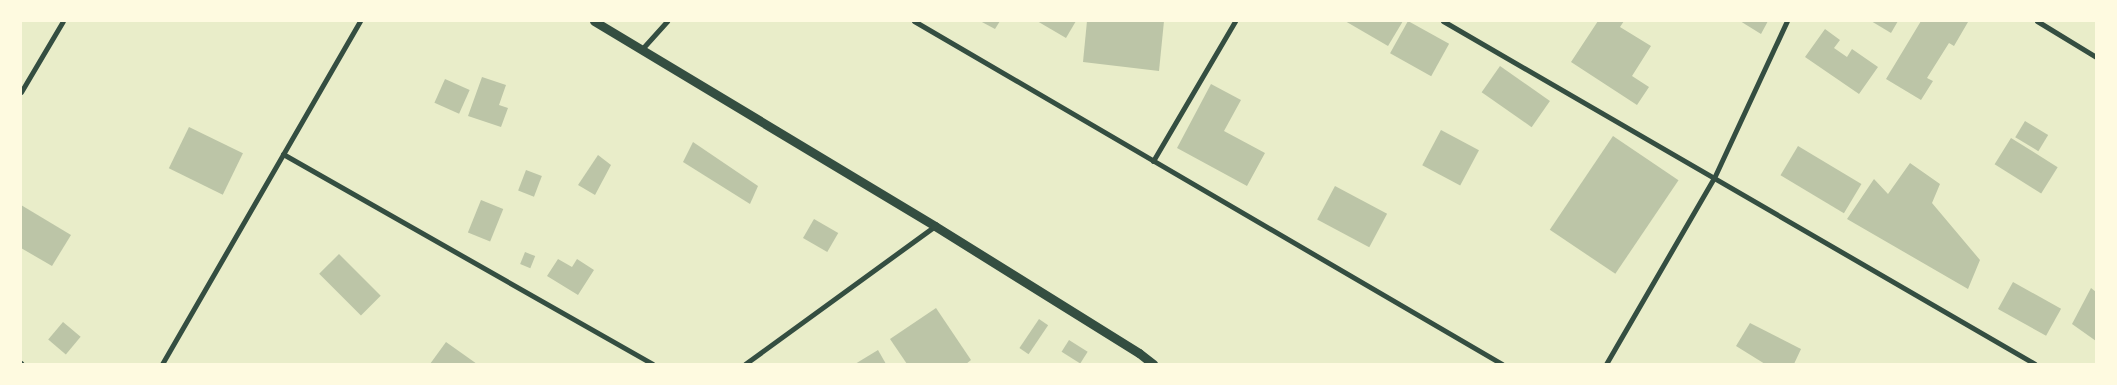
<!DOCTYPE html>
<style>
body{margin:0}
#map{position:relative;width:2117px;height:385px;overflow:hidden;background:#e9edc9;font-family:"Public Sans",sans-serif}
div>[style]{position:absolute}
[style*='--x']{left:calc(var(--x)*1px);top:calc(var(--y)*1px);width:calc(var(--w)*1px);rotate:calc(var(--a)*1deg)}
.building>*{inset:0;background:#bcc5a7;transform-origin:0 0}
.minor>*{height:5px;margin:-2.5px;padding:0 2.5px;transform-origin:2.5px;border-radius:2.5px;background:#344e41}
.tertiary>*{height:9px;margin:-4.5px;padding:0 4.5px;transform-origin:4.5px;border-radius:4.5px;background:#344e41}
span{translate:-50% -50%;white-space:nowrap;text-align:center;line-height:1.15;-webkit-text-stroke:4.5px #fefae0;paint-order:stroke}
.frame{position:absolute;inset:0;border:22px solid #fefae0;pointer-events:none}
</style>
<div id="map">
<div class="building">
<i style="clip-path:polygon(980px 21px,1000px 21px,995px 29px)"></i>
<i style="clip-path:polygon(1037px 21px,1076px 21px,1066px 38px)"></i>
<i style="clip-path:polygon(1087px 21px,1164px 21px,1159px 71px,1083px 62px)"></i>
<i style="clip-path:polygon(1345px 21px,1403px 21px,1388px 46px)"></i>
<i style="left:1408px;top:21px;width:47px;height:37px;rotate:29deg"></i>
<i style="clip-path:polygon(1598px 21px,1624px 21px,1620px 27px,1651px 46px,1632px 76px,1649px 87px,1637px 105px,1571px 62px)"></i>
<i style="clip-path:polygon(1740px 21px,1768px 21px,1761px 34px)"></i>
<i style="clip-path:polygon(1871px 21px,1898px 21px,1891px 33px)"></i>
<i style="clip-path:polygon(1921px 21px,1968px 22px,1954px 46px,1949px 43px,1927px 78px,1933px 81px,1921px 100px,1886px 79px)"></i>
<i style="clip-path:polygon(1825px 29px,1840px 40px,1834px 48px,1847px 57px,1852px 49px,1878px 67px,1859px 94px,1805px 57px)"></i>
<i style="left:1500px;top:66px;width:61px;height:32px;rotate:35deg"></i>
<i style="clip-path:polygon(482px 77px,506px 85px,499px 105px,508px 108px,501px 127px,468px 116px)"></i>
<i style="left:445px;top:79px;width:27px;height:26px;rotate:24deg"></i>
<i style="clip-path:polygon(1211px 84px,1241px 100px,1224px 131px,1265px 153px,1247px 186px,1177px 148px)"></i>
<i style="left:2025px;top:121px;width:27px;height:19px;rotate:31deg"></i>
<i style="left:189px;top:127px;width:60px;height:46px;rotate:26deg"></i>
<i style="left:1441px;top:130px;width:43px;height:40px;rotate:28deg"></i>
<i style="left:1613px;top:136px;width:79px;height:113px;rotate:34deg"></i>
<i style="left:2011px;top:138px;width:55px;height:31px;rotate:32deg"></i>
<i style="clip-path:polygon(693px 142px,758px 186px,750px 204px,683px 162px)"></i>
<i style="left:1798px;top:146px;width:74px;height:34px;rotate:31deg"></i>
<i style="clip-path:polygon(598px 155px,611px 165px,595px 195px,578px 185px)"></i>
<i style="clip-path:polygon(1910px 163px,1940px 184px,1932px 203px,1980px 260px,1968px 289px,1847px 219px,1874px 179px,1888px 194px)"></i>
<i style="left:526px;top:170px;width:17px;height:22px;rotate:21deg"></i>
<i style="left:1335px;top:186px;width:59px;height:38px;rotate:28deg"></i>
<i style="left:481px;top:200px;width:24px;height:35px;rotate:22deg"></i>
<i style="clip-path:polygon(21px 205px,71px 235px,52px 266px,21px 248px)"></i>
<i style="left:814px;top:219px;width:28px;height:22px;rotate:30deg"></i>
<i style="left:525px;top:252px;width:11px;height:13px;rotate:22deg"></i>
<i style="left:339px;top:254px;width:59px;height:28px;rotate:45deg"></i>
<i style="clip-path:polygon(558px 259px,572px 267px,577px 259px,594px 270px,578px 295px,547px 276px)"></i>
<i style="left:2013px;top:282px;width:55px;height:31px;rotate:29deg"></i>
<i style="clip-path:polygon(2091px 288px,2096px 292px,2096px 341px,2072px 324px)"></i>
<i style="clip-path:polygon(936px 308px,971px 360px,966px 364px,907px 364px,890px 339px)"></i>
<i style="left:1039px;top:319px;width:11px;height:35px;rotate:34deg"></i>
<i style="left:63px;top:322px;width:23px;height:23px;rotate:40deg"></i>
<i style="clip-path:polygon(1750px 323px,1801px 349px,1794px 364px,1765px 364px,1736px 346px)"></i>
<i style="left:1069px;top:340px;width:22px;height:14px;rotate:32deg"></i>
<i style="clip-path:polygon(446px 342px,477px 364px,430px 364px)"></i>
<i style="clip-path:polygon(878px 350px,886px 364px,855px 364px)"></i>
</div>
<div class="minor">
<i style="--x:914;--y:21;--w:681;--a:30.26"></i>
<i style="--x:1443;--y:21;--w:684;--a:30.09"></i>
<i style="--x:2037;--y:21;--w:69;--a:31.4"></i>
<i style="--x:642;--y:49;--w:38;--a:-48"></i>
<i style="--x:21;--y:92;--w:82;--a:-59.4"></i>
<i style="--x:283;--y:154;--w:425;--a:29.6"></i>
<i style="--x:1153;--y:161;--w:162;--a:-59.6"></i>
<i style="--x:21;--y:363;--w:1;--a:45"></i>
<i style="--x:162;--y:364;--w:396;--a:-60"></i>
<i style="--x:745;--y:364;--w:235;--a:-36"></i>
<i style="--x:1606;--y:364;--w:215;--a:-59.9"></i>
<i style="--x:1714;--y:178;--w:173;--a:-65.1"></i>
</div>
<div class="tertiary">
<i style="--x:594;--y:21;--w:398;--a:31"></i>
<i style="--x:935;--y:226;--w:240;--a:31.9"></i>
<i style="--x:1139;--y:353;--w:18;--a:38"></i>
</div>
<div class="frame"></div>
</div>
